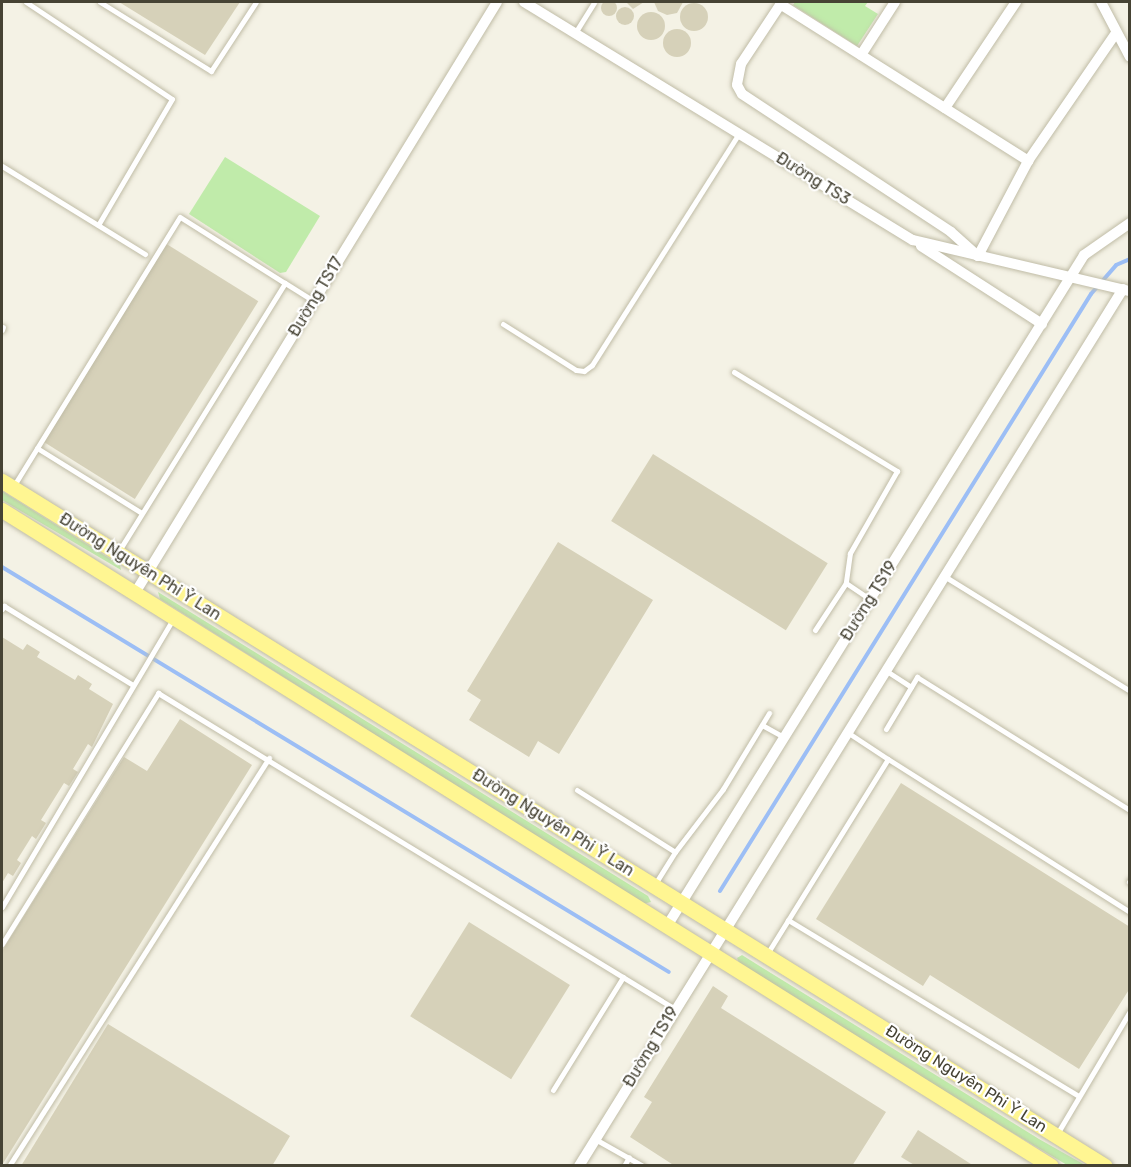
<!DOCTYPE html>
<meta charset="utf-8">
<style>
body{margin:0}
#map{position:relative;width:1131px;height:1167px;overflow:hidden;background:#f4f2e5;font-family:Rubik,sans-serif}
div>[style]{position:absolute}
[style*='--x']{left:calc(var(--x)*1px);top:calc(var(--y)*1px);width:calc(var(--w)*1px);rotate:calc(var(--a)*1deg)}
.green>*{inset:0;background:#c0ebaa}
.stream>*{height:4px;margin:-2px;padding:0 2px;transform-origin:2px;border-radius:2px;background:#9cbef5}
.building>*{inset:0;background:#d6d1b9;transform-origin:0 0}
.round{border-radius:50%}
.roads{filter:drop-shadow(0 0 2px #c0bca6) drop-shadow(0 0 2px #c0bca6)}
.service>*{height:5px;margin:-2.5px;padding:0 2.5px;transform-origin:2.5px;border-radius:2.5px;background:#fff}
.minor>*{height:10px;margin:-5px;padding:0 5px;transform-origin:5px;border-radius:5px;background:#fff}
.primary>*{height:15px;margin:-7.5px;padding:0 7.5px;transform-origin:7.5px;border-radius:7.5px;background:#fff692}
span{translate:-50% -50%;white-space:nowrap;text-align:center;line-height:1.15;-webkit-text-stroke:4.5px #fff;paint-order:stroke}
.street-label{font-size:16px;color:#464334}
.frame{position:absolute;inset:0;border:3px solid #464334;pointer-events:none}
</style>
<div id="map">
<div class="green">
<i style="clip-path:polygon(795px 2px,868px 2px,865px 6px,878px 14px,857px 46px,793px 5px)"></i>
<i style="clip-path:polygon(225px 157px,320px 216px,286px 272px,280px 273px,189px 214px)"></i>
<i style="clip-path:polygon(2px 491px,120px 565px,121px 570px,2px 500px)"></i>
<i style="clip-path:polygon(158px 592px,648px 896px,651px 902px,643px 904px,160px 599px)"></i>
<i style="clip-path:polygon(742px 955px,1039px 1139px,1085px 1165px,1067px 1165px,986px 1117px,739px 963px,737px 958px)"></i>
</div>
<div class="stream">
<i style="--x:2;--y:567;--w:780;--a:31.27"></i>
<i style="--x:720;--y:891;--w:703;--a:-58.14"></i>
<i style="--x:1091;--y:294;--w:38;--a:-49"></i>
<i style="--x:1116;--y:265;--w:15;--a:-23"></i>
</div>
<div class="building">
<i class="round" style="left:601px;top:0;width:16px;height:16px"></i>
<i style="clip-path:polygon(119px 2px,240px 2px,205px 55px)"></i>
<i style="clip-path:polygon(626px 2px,644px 2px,633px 9px)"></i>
<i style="clip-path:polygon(654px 2px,683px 2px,682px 4px,677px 13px,667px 15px,658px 11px)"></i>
<i class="round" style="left:680px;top:3px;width:28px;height:28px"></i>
<i class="round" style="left:616px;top:7px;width:18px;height:18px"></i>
<i class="round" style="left:637px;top:12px;width:28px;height:28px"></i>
<i class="round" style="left:663px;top:29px;width:28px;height:28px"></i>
<i style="left:165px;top:243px;width:110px;height:233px;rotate:32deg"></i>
<i style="left:653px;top:454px;width:206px;height:79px;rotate:32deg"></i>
<i style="clip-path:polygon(558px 542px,653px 600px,559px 754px,538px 741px,529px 757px,469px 720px,481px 700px,467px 691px)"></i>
<i style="clip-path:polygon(2px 637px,23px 650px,27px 644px,40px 652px,37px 657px,75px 680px,78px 675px,92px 684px,89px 689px,113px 704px,92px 747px,88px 744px,73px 769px,78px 772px,69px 786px,64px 783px,41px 820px,46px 823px,36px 839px,32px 836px,17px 860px,21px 863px,13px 876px,8px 873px,2px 883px)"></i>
<i style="clip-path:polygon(180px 719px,252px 765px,2px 1165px,2px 951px,124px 757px,147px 771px)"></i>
<i style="clip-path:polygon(901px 783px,1130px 927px,1130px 988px,1079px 1069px,930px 975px,923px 986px,816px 919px)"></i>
<i style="left:469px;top:922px;width:119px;height:111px;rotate:32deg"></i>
<i style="clip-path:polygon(713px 986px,728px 996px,721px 1008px,886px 1112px,852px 1166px,675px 1166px,630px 1137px,652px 1102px,644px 1097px)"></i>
<i style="clip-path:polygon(108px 1024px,290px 1136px,272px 1166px,21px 1166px)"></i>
<i style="clip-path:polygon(918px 1130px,974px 1166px,916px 1166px,901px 1157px)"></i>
</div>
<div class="roads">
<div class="service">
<i style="--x:26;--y:2;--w:175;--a:33.6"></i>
<i style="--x:172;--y:99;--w:146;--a:120.4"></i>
<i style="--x:100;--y:2;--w:131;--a:31.9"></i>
<i style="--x:211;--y:71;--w:82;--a:-56.9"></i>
<i style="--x:575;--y:33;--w:36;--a:-58"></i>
<i style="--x:2;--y:166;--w:168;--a:31.6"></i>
<i style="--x:285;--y:283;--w:34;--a:32"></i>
<i style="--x:503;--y:324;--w:86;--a:32.2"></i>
<i style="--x:576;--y:370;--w:8;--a:7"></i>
<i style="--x:584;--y:371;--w:10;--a:-37"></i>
<i style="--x:592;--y:365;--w:275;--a:-57.6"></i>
<i style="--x:2;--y:330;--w:3;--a:-72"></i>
<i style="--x:734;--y:372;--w:191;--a:31.3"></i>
<i style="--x:897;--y:471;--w:95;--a:119.8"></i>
<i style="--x:850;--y:553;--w:30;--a:98"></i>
<i style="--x:37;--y:448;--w:123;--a:31.8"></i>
<i style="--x:13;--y:487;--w:317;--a:-58.3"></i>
<i style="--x:180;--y:217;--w:124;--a:32.2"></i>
<i style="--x:285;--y:283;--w:317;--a:121.8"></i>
<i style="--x:944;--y:576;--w:219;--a:31.7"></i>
<i style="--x:2;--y:609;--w:4;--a:-56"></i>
<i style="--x:4;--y:606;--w:151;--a:31.5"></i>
<i style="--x:815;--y:630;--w:56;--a:-56.6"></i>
<i style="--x:846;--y:583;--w:29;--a:34"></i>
<i style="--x:885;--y:670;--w:31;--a:33"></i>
<i style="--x:762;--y:725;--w:25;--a:29"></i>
<i style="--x:886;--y:729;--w:61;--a:-59.2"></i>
<i style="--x:917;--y:677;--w:251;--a:32"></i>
<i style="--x:847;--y:732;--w:49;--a:33.4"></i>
<i style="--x:577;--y:790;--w:116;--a:32.3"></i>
<i style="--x:675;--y:852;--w:38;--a:122"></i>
<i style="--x:675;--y:852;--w:79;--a:-52.7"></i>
<i style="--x:723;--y:789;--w:89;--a:-58.8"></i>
<i style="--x:1129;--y:882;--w:2;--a:-63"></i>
<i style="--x:2;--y:907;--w:335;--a:-59.3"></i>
<i style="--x:788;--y:920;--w:340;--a:31.2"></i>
<i style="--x:2;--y:944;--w:296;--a:-58.1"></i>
<i style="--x:158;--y:693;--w:606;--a:31.43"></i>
<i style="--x:767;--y:954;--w:229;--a:-58.2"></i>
<i style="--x:888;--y:759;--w:286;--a:32.3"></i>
<i style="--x:553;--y:1090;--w:133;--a:-58.2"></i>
<i style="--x:1057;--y:1134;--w:143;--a:-59.3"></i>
<i style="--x:595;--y:1139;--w:55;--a:29.4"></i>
<i style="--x:9;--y:1166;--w:484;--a:-57.5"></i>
<i style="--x:624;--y:1166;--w:10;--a:-61"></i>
</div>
<div class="minor">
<i style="--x:524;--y:2;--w:456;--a:31.5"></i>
<i style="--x:913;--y:240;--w:222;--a:13.3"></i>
<i style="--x:782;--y:2;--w:74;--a:123.5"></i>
<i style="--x:741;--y:64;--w:21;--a:101"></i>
<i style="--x:737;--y:85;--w:10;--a:61"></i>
<i style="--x:742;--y:94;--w:250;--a:33.4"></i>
<i style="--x:951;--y:232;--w:36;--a:42"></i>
<i style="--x:978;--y:256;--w:107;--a:-62.2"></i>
<i style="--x:1028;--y:161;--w:155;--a:-55.5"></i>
<i style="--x:1101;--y:2;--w:62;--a:62.2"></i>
<i style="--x:780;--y:4;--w:294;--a:32.3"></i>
<i style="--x:861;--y:55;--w:63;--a:-57.3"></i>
<i style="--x:945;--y:108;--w:128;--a:-56.2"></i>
<i style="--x:921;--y:246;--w:144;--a:32.8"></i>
<i style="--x:135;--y:593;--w:693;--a:-58.51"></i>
<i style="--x:667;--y:926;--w:790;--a:-58.14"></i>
<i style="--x:1084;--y:255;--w:56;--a:-34.8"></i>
<i style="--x:579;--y:1166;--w:1032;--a:-58.19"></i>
</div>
<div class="primary">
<i style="--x:2;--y:481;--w:1298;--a:31.84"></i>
<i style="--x:2;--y:510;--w:1237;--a:32.02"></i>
</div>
</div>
<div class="street-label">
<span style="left:813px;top:179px;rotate:32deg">Đường TS3</span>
<span style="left:316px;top:297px;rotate:-59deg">Đường TS17</span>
<span style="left:140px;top:567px;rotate:32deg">Đường Nguyên Phi Ỷ Lan</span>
<span style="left:869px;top:601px;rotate:-58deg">Đường TS19</span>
<span style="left:553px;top:823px;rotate:32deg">Đường Nguyên Phi Ỷ Lan</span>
<span style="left:651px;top:1047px;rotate:-59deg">Đường TS19</span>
<span style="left:966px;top:1079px;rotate:32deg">Đường Nguyên Phi Ỷ Lan</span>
</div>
<div class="frame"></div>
</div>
